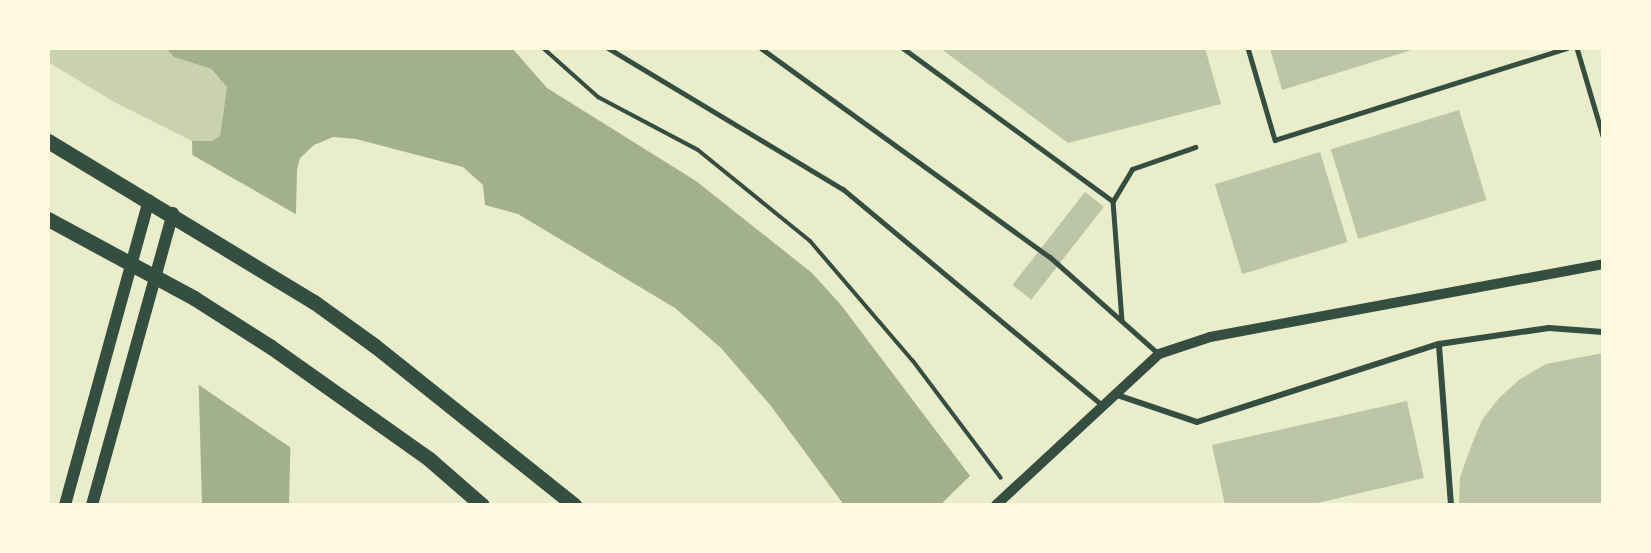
<!DOCTYPE html>
<style>
body{margin:0}
#map{position:relative;width:1651px;height:553px;overflow:hidden;background:#e9edc9;font-family:"Source Sans 3",sans-serif}
div>[style]{position:absolute}
[style*='--x']{left:calc(var(--x)*1px);top:calc(var(--y)*1px);width:calc(var(--w)*1px);rotate:calc(var(--a)*1deg)}
.green>*{inset:0;background:#cad2ad}
.water>*{inset:0;background:#a3b18a}
.pier>*{inset:0;background:#e9edc9}
.building>*{inset:0;background:#bcc5a7;transform-origin:0 0}
.path>*{height:4px;margin:-2px;padding:0 2px;transform-origin:2px;border-radius:2px;background:#344e41}
.service>*{height:4.5px;margin:-2.25px;padding:0 2.25px;transform-origin:2.25px;border-radius:2.25px;background:#344e41}
.minor>*{height:6px;margin:-3px;padding:0 3px;transform-origin:3px;border-radius:3px;background:#344e41}
.tertiary>*{height:10px;margin:-5px;padding:0 5px;transform-origin:5px;border-radius:5px;background:#344e41}
.secondary>*{height:12px;margin:-6px;padding:0 6px;transform-origin:6px;border-radius:6px;background:#344e41}
.primary>*{height:15px;margin:-7.5px;padding:0 7.5px;transform-origin:7.5px;border-radius:7.5px;background:#344e41}
span{translate:-50% -50%;white-space:nowrap;text-align:center;line-height:1.15;-webkit-text-stroke:4.5px #fefae0;paint-order:stroke}
.frame{position:absolute;inset:0;border:50px solid #fefae0;pointer-events:none}
</style>
<div id="map">
<div class="green">
<i style="clip-path:polygon(48px 48px,166px 48px,174px 57px,210px 69px,227px 87px,220px 136px,212px 141px,192px 141px,116px 103px,48px 62px)"></i>
</div>
<div class="water">
<i style="clip-path:polygon(166px 48px,512px 48px,547px 88px,696px 181px,812px 273px,841px 305px,992px 505px,844px 505px,771px 406px,721px 348px,675px 308px,518px 214px,485px 205px,483px 185px,463px 167px,356px 139px,333px 137px,314px 145px,300px 158px,297px 170px,289px 505px,202px 505px,192px 141px,212px 141px,220px 136px,227px 87px,211px 69px,174px 57px)"></i>
</div>
<div class="pier">
<i style="clip-path:polygon(189px 153px,299px 216px,294px 450px,196px 383px)"></i>
<i style="clip-path:polygon(972px 474px,995px 505px,940px 505px)"></i>
</div>
<div class="building">
<i style="clip-path:polygon(940px 48px,1205px 48px,1221px 104px,1068px 143px)"></i>
<i style="clip-path:polygon(1270px 48px,1415px 48px,1415px 49px,1282px 90px)"></i>
<i style="left:1459px;top:110px;width:94px;height:134px;rotate:73deg"></i>
<i style="left:1320px;top:152px;width:94px;height:110px;rotate:73deg"></i>
<i style="left:1085px;top:192px;width:24px;height:118px;rotate:38deg"></i>
<i style="clip-path:polygon(1603px 353px,1601px 505px,1459px 505px,1460px 477px,1472px 444px,1482px 420px,1499px 398px,1519px 380px,1546px 364px)"></i>
<i style="clip-path:polygon(1407px 401px,1424px 478px,1309px 505px,1225px 505px,1212px 445px)"></i>
</div>
<div class="path">
<i style="--x:543;--y:48;--w:74;--a:41.7"></i>
<i style="--x:598;--y:97;--w:113;--a:27.9"></i>
<i style="--x:698;--y:150;--w:144;--a:39.1"></i>
<i style="--x:810;--y:241;--w:158;--a:49.4"></i>
<i style="--x:913;--y:361;--w:146;--a:53.1"></i>
</div>
<div class="service">
<i style="--x:608;--y:48;--w:274;--a:31"></i>
<i style="--x:843;--y:189;--w:339;--a:39.8"></i>
<i style="--x:761;--y:48;--w:357;--a:35.9"></i>
<i style="--x:1050;--y:257;--w:146;--a:41.7"></i>
<i style="--x:903;--y:48;--w:260;--a:36.1"></i>
<i style="--x:1113;--y:201;--w:37;--a:-59"></i>
<i style="--x:1132;--y:169;--w:67;--a:-19.2"></i>
<i style="--x:1248;--y:48;--w:96;--a:73.6"></i>
<i style="--x:1275;--y:140;--w:306;--a:-17.5"></i>
<i style="--x:1577;--y:48;--w:92;--a:73.5"></i>
<i style="--x:1113;--y:201;--w:120;--a:85.7"></i>
</div>
<div class="minor">
<i style="--x:1117;--y:395;--w:84;--a:18.6"></i>
<i style="--x:1197;--y:422;--w:254;--a:-17.9"></i>
<i style="--x:1451;--y:505;--w:161;--a:-94.3"></i>
<i style="--x:1439;--y:344;--w:111;--a:-8.3"></i>
<i style="--x:1549;--y:328;--w:54;--a:4.2"></i>
</div>
<div class="tertiary">
<i style="--x:996;--y:505;--w:222;--a:-42.8"></i>
<i style="--x:1159;--y:354;--w:54;--a:-18.4"></i>
<i style="--x:1210;--y:337;--w:400;--a:-10.5"></i>
</div>
<div class="secondary">
<i style="--x:65;--y:505;--w:316;--a:-74.6"></i>
<i style="--x:92;--y:505;--w:303;--a:-74.5"></i>
</div>
<div class="primary">
<i style="--x:48;--y:141;--w:311;--a:31.2"></i>
<i style="--x:314;--y:302;--w:75;--a:35.8"></i>
<i style="--x:375;--y:346;--w:255;--a:38.6"></i>
<i style="--x:48;--y:219;--w:166;--a:28.4"></i>
<i style="--x:194;--y:298;--w:91;--a:32.5"></i>
<i style="--x:271;--y:347;--w:194;--a:35.3"></i>
<i style="--x:429;--y:459;--w:70;--a:41"></i>
</div>
<div class="frame"></div>
</div>
